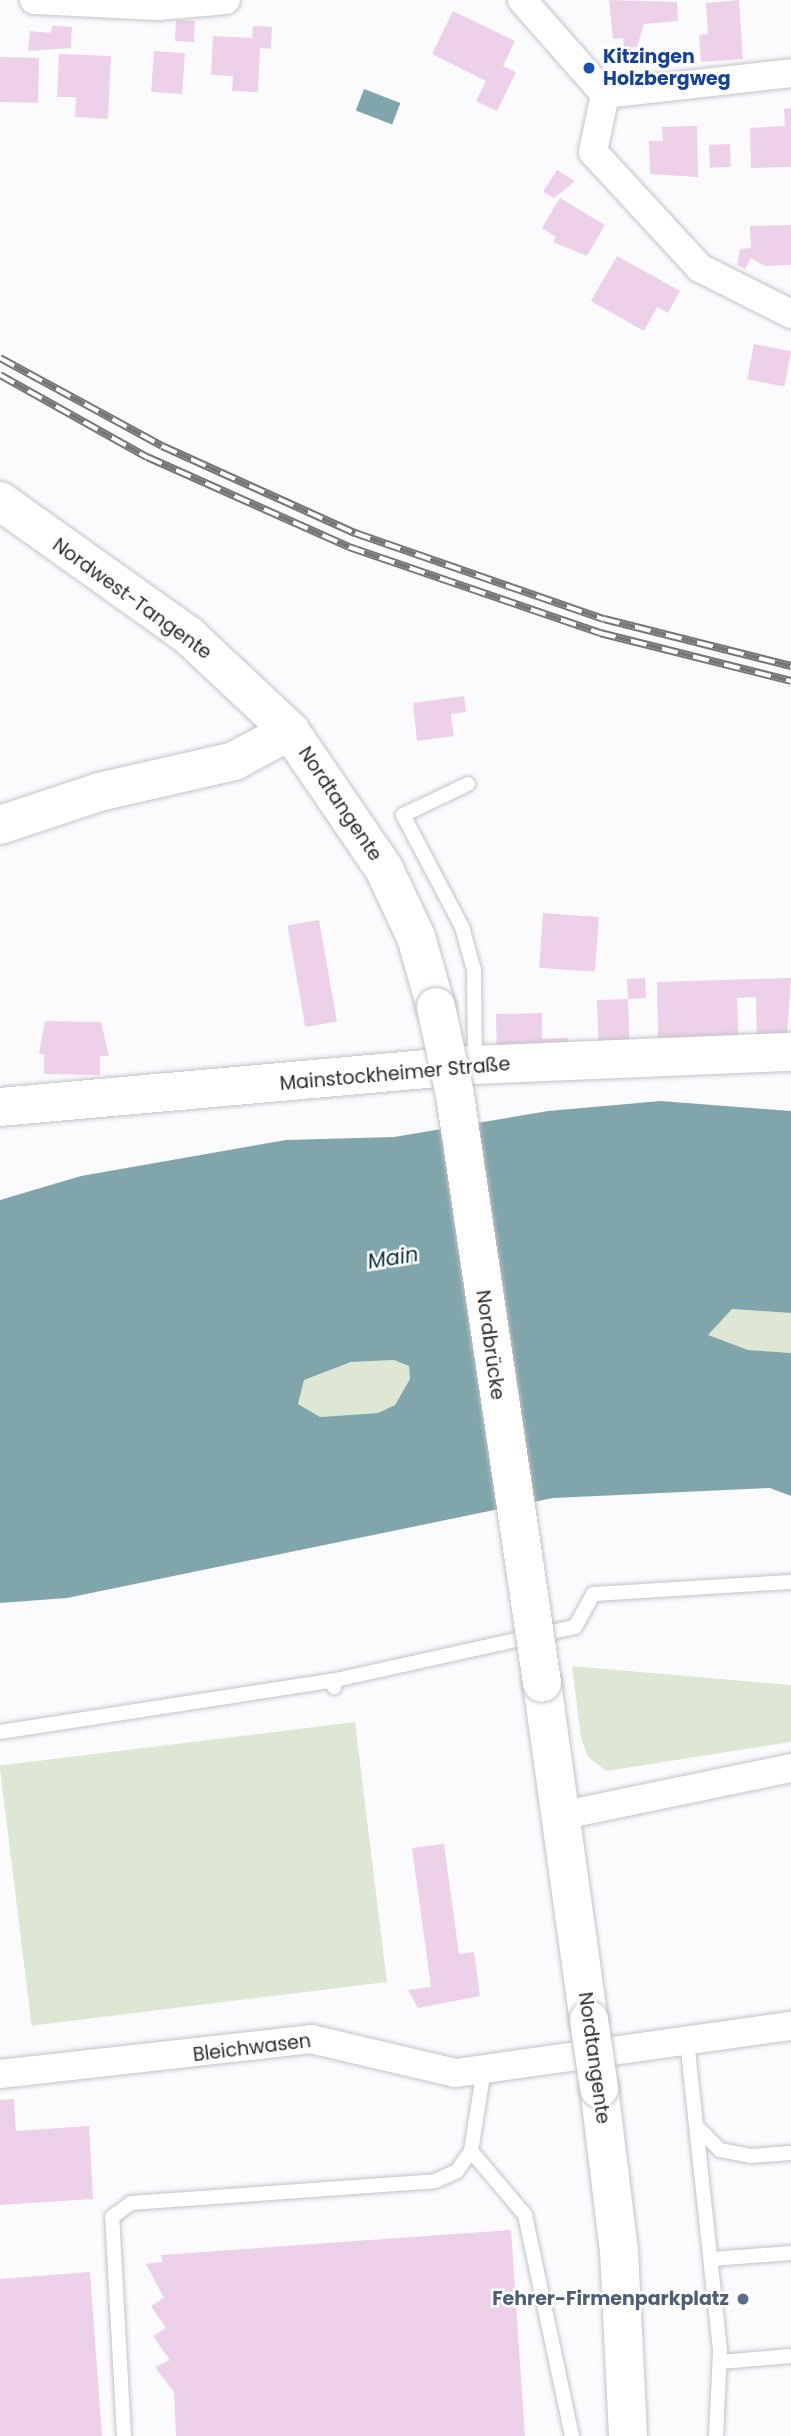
<!DOCTYPE html>
<meta charset="utf-8">
<style>
body{margin:0}
#map{position:relative;width:791px;height:2436px;overflow:hidden;background:#fbfbfe;font-family:Poppins,sans-serif}
div>[style]{position:absolute}
[style*='--x']{left:calc(var(--x)*1px);top:calc(var(--y)*1px);width:calc(var(--w)*1px);rotate:calc(var(--a)*1deg)}
.green>*{inset:0;background:#dee7d4;transform-origin:0 0}
.water>*{inset:0;background:#80a5ab;transform-origin:0 0}
.building>*{inset:0;background:#ecd1e8;transform-origin:0 0}
.roads{filter:drop-shadow(0 0 2px #c3c2c8) drop-shadow(0 0 2px #c3c2c8)}
.service>*{height:14px;margin:-7px;padding:0 7px;transform-origin:7px;border-radius:7px;background:#fff}
.minor>*{height:28px;margin:-14px;padding:0 14px;transform-origin:14px;border-radius:14px;background:#fff}
.secondary>*{height:38px;margin:-19px;padding:0 19px;transform-origin:19px;border-radius:19px;background:#fff}
.rail>*{height:8px;margin-top:-4px;transform-origin:0;background:repeating-linear-gradient(90deg,#fff 0 16px,#767678 0 32px);box-sizing:border-box;border-block:2px solid #767678}
.bridges{filter:drop-shadow(0 0 2px #c3c2c8) drop-shadow(0 0 2px #c3c2c8)}
.secondary-bridge>*{height:38px;margin:-19px;padding:0 19px;transform-origin:19px;border-radius:19px;background:#fff}
.dots>*{width:19px;height:19px;translate:-50% -50%;box-sizing:border-box;border:4px solid #fff;border-radius:50%}
span{translate:-50% -50%;white-space:nowrap;text-align:center;line-height:1.15;-webkit-text-stroke:5px #fff;paint-order:stroke}
.transit-label{font-size:19px;color:#164399;font-weight:700}
.left{translate:0 -50%;text-align:left}
.street-label{font-size:19px;color:#2b2b2d}
.service-label{font-size:19px;color:#4e5e75;font-weight:700}
.right{translate:-100% -50%;text-align:right}
.water-label{font-size:21px;color:#0b3237;font-style:italic}
</style>
<div id="map">
<div class="green">
<i style="clip-path:polygon(731px 1309px,791px 1313px,791px 1353px,748px 1350px,707px 1335px)"></i>
<i style="clip-path:polygon(394px 1360px,409px 1366px,410px 1379px,395px 1405px,378px 1413px,320px 1417px,298px 1404px,304px 1380px,351px 1362px)"></i>
<i style="clip-path:polygon(572px 1666px,791px 1685px,791px 1742px,606px 1771px,588px 1757px,581px 1738px)"></i>
<i style="left:355px;top:1722px;width:262px;height:358px;rotate:83deg"></i>
</div>
<div class="water">
<i style="left:364px;top:89px;width:39px;height:23px;rotate:21deg"></i>
<i style="clip-path:polygon(evenodd,661px 1101px,791px 1111px,791px 1313px,732px 1309px,708px 1335px,748px 1350px,791px 1353px,791px 1496px,770px 1488px,553px 1498px,67px 1598px,0 1603px,0 1200px,81px 1176px,286px 1140px,394px 1137px,548px 1111px,661px 1101px,394px 1360px,409px 1366px,410px 1379px,395px 1405px,378px 1413px,320px 1417px,298px 1404px,304px 1380px,351px 1362px,394px 1360px)"></i>
</div>
<div class="building">
<i style="clip-path:polygon(609px 0,677px 2px,678px 21px,644px 24px,637px 47px,624px 48px,623px 38px,613px 39px)"></i>
<i style="clip-path:polygon(739px 0,743px 59px,701px 62px,699px 35px,708px 34px,706px 3px)"></i>
<i style="clip-path:polygon(453px 11px,515px 41px,503px 66px,516px 72px,497px 111px,476px 101px,486px 81px,432px 54px)"></i>
<i style="left:176px;top:20px;width:19px;height:21px;rotate:3deg"></i>
<i style="clip-path:polygon(52px 26px,72px 27px,71px 48px,28px 51px,30px 31px,51px 33px)"></i>
<i style="clip-path:polygon(253px 26px,272px 27px,271px 49px,260px 48px,258px 92px,232px 91px,233px 76px,211px 75px,213px 36px,252px 38px)"></i>
<i style="left:154px;top:51px;width:31px;height:41px;rotate:4deg"></i>
<i style="clip-path:polygon(59px 54px,111px 56px,108px 119px,75px 117px,76px 97px,57px 97px)"></i>
<i style="left:0;top:57px;width:39px;height:45px;rotate:1deg"></i>
<i style="clip-path:polygon(791px 108px,791px 167px,751px 168px,750px 128px,785px 126px,784px 109px)"></i>
<i style="clip-path:polygon(697px 126px,698px 177px,650px 174px,649px 141px,663px 141px,662px 127px)"></i>
<i style="left:730px;top:144px;width:23px;height:21px;rotate:88deg"></i>
<i style="clip-path:polygon(557px 170px,575px 181px,554px 198px,543px 192px)"></i>
<i style="clip-path:polygon(560px 198px,605px 225px,587px 256px,553px 242px,556px 237px,542px 228px)"></i>
<i style="clip-path:polygon(791px 225px,791px 265px,765px 266px,751px 258px,745px 269px,737px 265px,740px 249px,751px 248px,750px 226px)"></i>
<i style="clip-path:polygon(617px 256px,680px 291px,668px 313px,657px 307px,644px 331px,591px 301px)"></i>
<i style="left:754px;top:344px;width:38px;height:36px;rotate:11deg"></i>
<i style="clip-path:polygon(464px 696px,466px 712px,451px 714px,454px 736px,417px 741px,413px 703px)"></i>
<i style="left:543px;top:913px;width:56px;height:55px;rotate:4deg"></i>
<i style="left:319px;top:920px;width:103px;height:32px;rotate:80deg"></i>
<i style="left:645px;top:978px;width:20px;height:18px;rotate:87deg"></i>
<i style="clip-path:polygon(791px 978px,786px 1049px,757px 1049px,756px 997px,737px 998px,739px 1053px,674px 1055px,673px 1037px,658px 1038px,657px 982px)"></i>
<i style="left:628px;top:999px;width:58px;height:31px;rotate:88deg"></i>
<i style="clip-path:polygon(542px 1013px,542px 1039px,568px 1038px,569px 1056px,497px 1058px,496px 1014px)"></i>
<i style="clip-path:polygon(45px 1021px,101px 1022px,109px 1056px,100px 1056px,100px 1075px,44px 1074px,44px 1054px,39px 1054px)"></i>
<i style="clip-path:polygon(444px 1844px,459px 1954px,474px 1952px,480px 1996px,418px 2008px,408px 1990px,431px 1987px,412px 1848px)"></i>
<i style="clip-path:polygon(14px 2099px,16px 2131px,89px 2126px,93px 2199px,0 2205px,0 2100px)"></i>
<i style="clip-path:polygon(511px 2230px,525px 2436px,176px 2436px,174px 2392px,155px 2367px,170px 2360px,153px 2336px,166px 2328px,151px 2306px,164px 2298px,146px 2264px,162px 2262px,161px 2255px)"></i>
<i style="clip-path:polygon(90px 2272px,102px 2436px,0 2436px,0 2279px)"></i>
</div>
<div class="roads">
<div class="service">
<i style="--x:468;--y:784;--w:72;--a:154.5"></i>
<i style="--x:403;--y:815;--w:127;--a:62.2"></i>
<i style="--x:462;--y:927;--w:45;--a:74.4"></i>
<i style="--x:474;--y:970;--w:94;--a:89.4"></i>
<i style="--x:331;--y:1681;--w:250;--a:-12.5"></i>
<i style="--x:575;--y:1627;--w:38;--a:-61"></i>
<i style="--x:593;--y:1594;--w:198;--a:-3.5"></i>
<i style="--x:0;--y:1732;--w:335;--a:-8.8"></i>
<i style="--x:331;--y:1681;--w:7;--a:63"></i>
<i style="--x:687;--y:2041;--w:313;--a:83.9"></i>
<i style="--x:720;--y:2352;--w:84;--a:92.7"></i>
<i style="--x:697;--y:2127;--w:33;--a:45"></i>
<i style="--x:720;--y:2150;--w:31;--a:11"></i>
<i style="--x:750;--y:2156;--w:41;--a:-4.2"></i>
<i style="--x:471;--y:2151;--w:84;--a:49.8"></i>
<i style="--x:525;--y:2215;--w:226;--a:78"></i>
<i style="--x:712;--y:2259;--w:79;--a:-4.3"></i>
<i style="--x:720;--y:2362;--w:71;--a:-4.8"></i>
<i style="--x:124;--y:2436;--w:219;--a:-93.1"></i>
<i style="--x:112;--y:2217;--w:24;--a:-36"></i>
<i style="--x:131;--y:2203;--w:305;--a:-4.1"></i>
<i style="--x:435;--y:2181;--w:24;--a:-24"></i>
<i style="--x:457;--y:2171;--w:24;--a:-55"></i>
<i style="--x:471;--y:2151;--w:83;--a:-81"></i>
</div>
<div class="minor">
<i style="--x:34;--y:0;--w:124;--a:2.8"></i>
<i style="--x:158;--y:6;--w:68;--a:-5"></i>
<i style="--x:522;--y:0;--w:125;--a:48.6"></i>
<i style="--x:605;--y:94;--w:59;--a:101.7"></i>
<i style="--x:593;--y:152;--w:158;--a:47.3"></i>
<i style="--x:700;--y:268;--w:102;--a:26.8"></i>
<i style="--x:605;--y:94;--w:187;--a:-6.4"></i>
<i style="--x:559;--y:1816;--w:237;--a:-11.7"></i>
<i style="--x:0;--y:2074;--w:313;--a:-6.4"></i>
<i style="--x:311;--y:2039;--w:149;--a:13.2"></i>
<i style="--x:456;--y:2073;--w:338;--a:-8"></i>
</div>
<div class="secondary">
<i style="--x:0;--y:501;--w:232;--a:35.5"></i>
<i style="--x:189;--y:636;--w:139;--a:43.2"></i>
<i style="--x:290;--y:731;--w:167;--a:55.7"></i>
<i style="--x:384;--y:869;--w:75;--a:64.8"></i>
<i style="--x:416;--y:937;--w:73;--a:74.1"></i>
<i style="--x:0;--y:825;--w:104;--a:-18.4"></i>
<i style="--x:99;--y:792;--w:139;--a:-12.9"></i>
<i style="--x:234;--y:761;--w:64;--a:-28.2"></i>
<i style="--x:0;--y:1107;--w:477;--a:-5.1"></i>
<i style="--x:475;--y:1065;--w:316;--a:-2.4"></i>
<i style="--x:542;--y:1683;--w:340;--a:82.1"></i>
<i style="--x:599;--y:2088;--w:164;--a:83"></i>
<i style="--x:619;--y:2251;--w:185;--a:87.2"></i>
</div>
</div>
<div class="rail">
<i style="--x:0;--y:358;--w:184;--a:28.5"></i>
<i style="--x:162;--y:446;--w:212;--a:24.3"></i>
<i style="--x:355;--y:533;--w:263;--a:19.1"></i>
<i style="--x:604;--y:619;--w:193;--a:14.1"></i>
<i style="--x:0;--y:375;--w:168;--a:29.2"></i>
<i style="--x:147;--y:457;--w:221;--a:24"></i>
<i style="--x:349;--y:547;--w:265;--a:18.9"></i>
<i style="--x:600;--y:633;--w:197;--a:14.1"></i>
</div>
<div class="bridges">
<div class="secondary-bridge">
<i style="--x:436;--y:1007;--w:90;--a:77.8"></i>
<i style="--x:455;--y:1095;--w:594;--a:81.58"></i>
<i style="--x:589;--y:2020;--w:69;--a:81.6"></i>
</div>
</div>
<div class="dots">
<i style="left:589px;top:68px;background:#1a4fb4"></i>
<i style="left:743px;top:2299px;background:#5c6f8a"></i>
</div>
<div class="transit-label">
<span class="left" style="left:603px;top:68px">Kitzingen<br>Holzbergweg</span>
</div>
<div class="street-label">
<span style="left:132px;top:599px;rotate:36deg">Nordwest-Tangente</span>
<span style="left:340px;top:804px;rotate:56deg">Nordtangente</span>
<span style="left:395px;top:1074px;rotate:-5deg">Mainstockheimer Straße</span>
<span style="left:490px;top:1345px;rotate:82deg">Nordbrücke</span>
<span style="left:252px;top:2048px;rotate:-7deg">Bleichwasen</span>
<span style="left:594px;top:2058px;rotate:82deg">Nordtangente</span>
</div>
<div class="service-label">
<span class="right" style="left:729px;top:2299px">Fehrer-Firmenparkplatz</span>
</div>
<div class="water-label">
<span style="left:393px;top:1258px;rotate:-9deg">Main</span>
</div>
</div>
